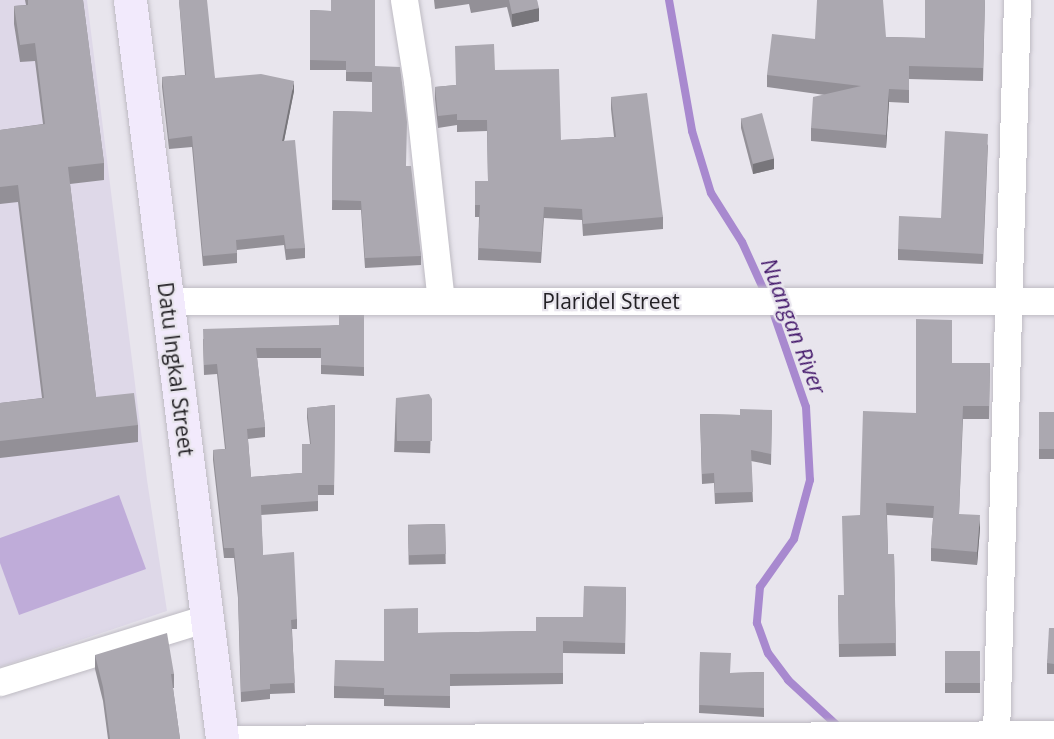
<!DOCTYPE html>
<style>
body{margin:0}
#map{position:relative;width:1054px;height:739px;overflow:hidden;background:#e8e5ed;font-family:"Open Sans",sans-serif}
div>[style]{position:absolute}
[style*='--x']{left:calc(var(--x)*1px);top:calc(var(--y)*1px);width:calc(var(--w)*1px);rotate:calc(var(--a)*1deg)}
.built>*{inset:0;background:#ded8e8}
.green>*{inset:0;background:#bfacd9}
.stream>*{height:8px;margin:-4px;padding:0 4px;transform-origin:4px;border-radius:4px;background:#a889cf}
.roads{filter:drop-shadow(0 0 2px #bebbc3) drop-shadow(0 0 2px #bebbc3)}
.street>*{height:27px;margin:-13.5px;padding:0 13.5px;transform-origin:13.5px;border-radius:13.5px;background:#fff}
.secondary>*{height:33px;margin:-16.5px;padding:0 16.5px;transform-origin:16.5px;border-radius:16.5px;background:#f2eafc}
.wall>*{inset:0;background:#939097;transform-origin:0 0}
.shaded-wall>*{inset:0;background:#78767b}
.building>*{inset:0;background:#aba8b0;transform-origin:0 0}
span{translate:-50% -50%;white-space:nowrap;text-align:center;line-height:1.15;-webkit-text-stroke:4.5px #e8e5ed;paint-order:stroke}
.street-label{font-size:21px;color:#232125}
.water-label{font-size:22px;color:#44186b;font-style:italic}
</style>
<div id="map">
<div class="built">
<i style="clip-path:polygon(0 0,87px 0,147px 480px,167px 611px,0 667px)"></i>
</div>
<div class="green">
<i style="clip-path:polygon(119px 495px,146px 569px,19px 615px,0 563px,0 538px)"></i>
</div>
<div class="stream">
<i style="--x:669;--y:0;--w:133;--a:80"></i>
<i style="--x:692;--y:131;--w:65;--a:73"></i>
<i style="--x:711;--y:193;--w:58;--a:57.7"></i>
<i style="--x:742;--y:242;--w:58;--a:65.6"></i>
<i style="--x:771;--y:306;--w:107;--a:70.9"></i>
<i style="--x:806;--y:407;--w:73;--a:86.9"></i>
<i style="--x:810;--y:480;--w:61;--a:105.2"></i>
<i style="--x:794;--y:539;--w:59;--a:125.3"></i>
<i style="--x:760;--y:587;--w:36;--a:95"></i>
<i style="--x:757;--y:623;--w:32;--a:70"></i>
<i style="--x:768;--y:653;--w:34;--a:53"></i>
<i style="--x:788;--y:680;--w:72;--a:42.8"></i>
</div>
<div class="roads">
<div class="street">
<i style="--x:404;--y:0;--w:82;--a:80.9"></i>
<i style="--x:417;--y:81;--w:221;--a:83.8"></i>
<i style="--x:168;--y:301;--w:886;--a:0"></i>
<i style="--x:0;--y:682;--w:217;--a:-17.2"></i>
<i style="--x:996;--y:734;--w:734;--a:-88.36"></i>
<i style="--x:222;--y:739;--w:832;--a:-0.34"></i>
</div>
<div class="secondary">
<i style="--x:130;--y:0;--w:745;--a:82.9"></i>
</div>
</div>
<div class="wall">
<i style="clip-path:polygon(25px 0,83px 0,104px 163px,104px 180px,70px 184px,96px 397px,138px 425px,138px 442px,0 458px,0 403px,42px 398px,18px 202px,0 204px,0 130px,43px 124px,35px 61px,20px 62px,14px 24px,14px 6px,26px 5px)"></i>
<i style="clip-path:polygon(179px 0,215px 78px,294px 91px,284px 141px,305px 248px,305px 258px,286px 260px,284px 245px,237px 250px,237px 263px,203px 266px,192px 147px,169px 149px,162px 87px,162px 77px,185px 75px)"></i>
<i style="clip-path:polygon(434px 0,537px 0,539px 21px,512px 27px,507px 7px,471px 13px,469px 4px,435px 9px)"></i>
<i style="clip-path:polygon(985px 0,983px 81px,909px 79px,909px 103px,889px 102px,886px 148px,811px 141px,811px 128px,825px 95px,767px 87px,767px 75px,815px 39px,886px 37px,925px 38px)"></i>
<i style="clip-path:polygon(310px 10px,331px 11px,375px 66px,406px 166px,421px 256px,421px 265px,365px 268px,361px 210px,332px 210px,333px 111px,372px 112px,372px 82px,346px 81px,346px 70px,310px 70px)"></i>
<i style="clip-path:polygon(495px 70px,561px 140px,614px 137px,611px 109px,611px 97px,663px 217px,663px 229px,583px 236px,582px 220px,544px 218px,541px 263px,478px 260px,479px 217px,475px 217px,475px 181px,488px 181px,487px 131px,457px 132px,457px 125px,438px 128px,435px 99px,435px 87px,456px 85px)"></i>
<i style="clip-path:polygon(741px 118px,774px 169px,753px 174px,741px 128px)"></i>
<i style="clip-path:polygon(988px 144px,983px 264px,898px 260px,898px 249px,941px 218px)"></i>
<i style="clip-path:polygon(364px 315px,364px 376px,321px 374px,321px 358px,257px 358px,265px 427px,265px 437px,248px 439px,251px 477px,302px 473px,310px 444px,307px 418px,307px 408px,335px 405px,334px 495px,318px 495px,318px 511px,261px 515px,263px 555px,297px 619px,297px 629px,292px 629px,295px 693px,270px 694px,270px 699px,241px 702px,238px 598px,234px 558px,224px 558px,213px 460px,213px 450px,225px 449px,217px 374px,204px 375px,203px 339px,339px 325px)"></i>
<i style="clip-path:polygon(952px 363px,990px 363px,989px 419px,963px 419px,959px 514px,980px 528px,977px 565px,931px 561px,931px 548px,933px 518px,887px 515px,888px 554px,894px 554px,896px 656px,839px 657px,838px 595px,844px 595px,860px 515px,916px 413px)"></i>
<i style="left:396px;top:398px;width:36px;height:54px;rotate:2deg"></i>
<i style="clip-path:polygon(772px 410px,771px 465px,751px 461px,753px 502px,715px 504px,714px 483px,702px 484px,700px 414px,740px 415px)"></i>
<i style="left:1039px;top:412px;width:15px;height:47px"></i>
<i style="left:445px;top:524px;width:40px;height:37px;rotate:89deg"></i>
<i style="clip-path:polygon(626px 587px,625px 654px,563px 653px,563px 684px,450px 686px,450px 708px,384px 706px,384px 699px,334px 698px,334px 686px,384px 661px,418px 633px,536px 631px,583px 617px)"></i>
<i style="clip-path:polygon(1054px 628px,1054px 674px,1047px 674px,1047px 663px)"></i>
<i style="left:945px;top:651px;width:35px;height:42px"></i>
<i style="clip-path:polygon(700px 652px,730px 673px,764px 672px,764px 717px,699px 713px)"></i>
<i style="clip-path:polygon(95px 655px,174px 674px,174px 688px,173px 688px,180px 739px,108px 739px,103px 701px,95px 669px)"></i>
</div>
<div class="shaded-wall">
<i style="clip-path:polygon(539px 8px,539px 21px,512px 27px,512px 14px)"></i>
<i style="clip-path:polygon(294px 81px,294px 91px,282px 151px,282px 141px)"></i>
<i style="clip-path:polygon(889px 89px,889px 102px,886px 148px,886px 135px)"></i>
<i style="clip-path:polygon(774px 158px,774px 169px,753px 174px,753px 163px)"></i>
<i style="clip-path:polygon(980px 515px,980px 528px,977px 565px,977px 552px)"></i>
</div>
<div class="building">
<i style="clip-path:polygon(28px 0,83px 0,104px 163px,68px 167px,96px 397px,134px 393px,138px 425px,0 441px,0 403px,44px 398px,18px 185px,0 187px,0 130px,45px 124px,35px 43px,20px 45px,14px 6px,28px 5px)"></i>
<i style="clip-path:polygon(179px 0,207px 0,215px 78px,261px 74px,294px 81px,282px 141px,295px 140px,305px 248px,286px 249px,284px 235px,236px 240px,237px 253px,203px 256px,192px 136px,169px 139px,162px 77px,186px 75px)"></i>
<i style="clip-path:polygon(331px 0,375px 0,375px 66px,400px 67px,407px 122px,406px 166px,411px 166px,421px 256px,365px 258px,361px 201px,332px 200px,333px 111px,372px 112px,372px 72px,346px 72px,346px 61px,310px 60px,310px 10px,331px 11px)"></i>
<i style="clip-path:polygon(509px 0,537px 0,539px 8px,512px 14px)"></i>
<i style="clip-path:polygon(817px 0,883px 0,886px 37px,925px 38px,925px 0,985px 0,983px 68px,909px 66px,909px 90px,889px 89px,886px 135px,811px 128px,813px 97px,861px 86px,767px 75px,772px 34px,815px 39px)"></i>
<i style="clip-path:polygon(494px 44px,495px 70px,559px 69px,561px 140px,616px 137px,611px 97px,647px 93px,663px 217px,583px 224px,582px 209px,544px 207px,541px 252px,478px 248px,480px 205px,475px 205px,475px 181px,488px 181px,487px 120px,457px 120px,457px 114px,438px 116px,435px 87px,456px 85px,455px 46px)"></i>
<i style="left:762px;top:113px;width:47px;height:22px;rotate:75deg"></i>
<i style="clip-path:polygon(945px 131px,988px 134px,983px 254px,898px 249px,899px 216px,941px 218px)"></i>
<i style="clip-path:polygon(339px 315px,364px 315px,364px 367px,321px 365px,321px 348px,256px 348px,265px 427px,247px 429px,251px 477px,302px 473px,302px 444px,311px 444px,307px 408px,335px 405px,334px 485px,318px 485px,318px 501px,261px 505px,263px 555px,294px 552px,297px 619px,291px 620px,295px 683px,270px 684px,270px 689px,241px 692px,238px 589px,234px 548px,224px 548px,213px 450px,226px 449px,217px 364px,204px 365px,203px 329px,339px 325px)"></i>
<i style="clip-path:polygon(916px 319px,952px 320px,952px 363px,990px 363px,989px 406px,963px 406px,959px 514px,980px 515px,977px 552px,931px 548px,934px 506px,886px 503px,888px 554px,894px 554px,896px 643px,839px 644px,838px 595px,844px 595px,842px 516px,860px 515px,863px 411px,916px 413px)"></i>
<i style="clip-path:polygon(429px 394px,432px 399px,432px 441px,397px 441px,396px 398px)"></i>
<i style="clip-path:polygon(740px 409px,772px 410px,771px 454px,751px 450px,753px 492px,715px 493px,714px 473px,702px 474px,700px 414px,740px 415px)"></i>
<i style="left:1039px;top:412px;width:15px;height:37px"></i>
<i style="left:445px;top:524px;width:30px;height:37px;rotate:88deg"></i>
<i style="clip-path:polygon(584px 586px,626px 587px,625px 643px,563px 641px,563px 673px,450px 674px,450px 696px,384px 695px,384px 688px,334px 686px,335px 660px,384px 661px,384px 609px,418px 608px,418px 633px,536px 631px,536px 617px,583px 617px)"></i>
<i style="clip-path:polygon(1049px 628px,1054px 628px,1054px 664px,1047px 663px)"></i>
<i style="clip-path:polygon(167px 633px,174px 674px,171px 674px,180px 739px,110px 739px,103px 687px,95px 655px)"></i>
<i style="left:945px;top:651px;width:35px;height:32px"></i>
<i style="clip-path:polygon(700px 652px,731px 653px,730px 673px,764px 672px,764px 708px,699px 705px)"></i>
</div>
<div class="street-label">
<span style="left:611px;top:301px">Plaridel Street</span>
<span style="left:176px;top:369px;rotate:83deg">Datu Ingkal Street</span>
</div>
<div class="water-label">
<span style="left:794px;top:326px;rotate:69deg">Nuangan River</span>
</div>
</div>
